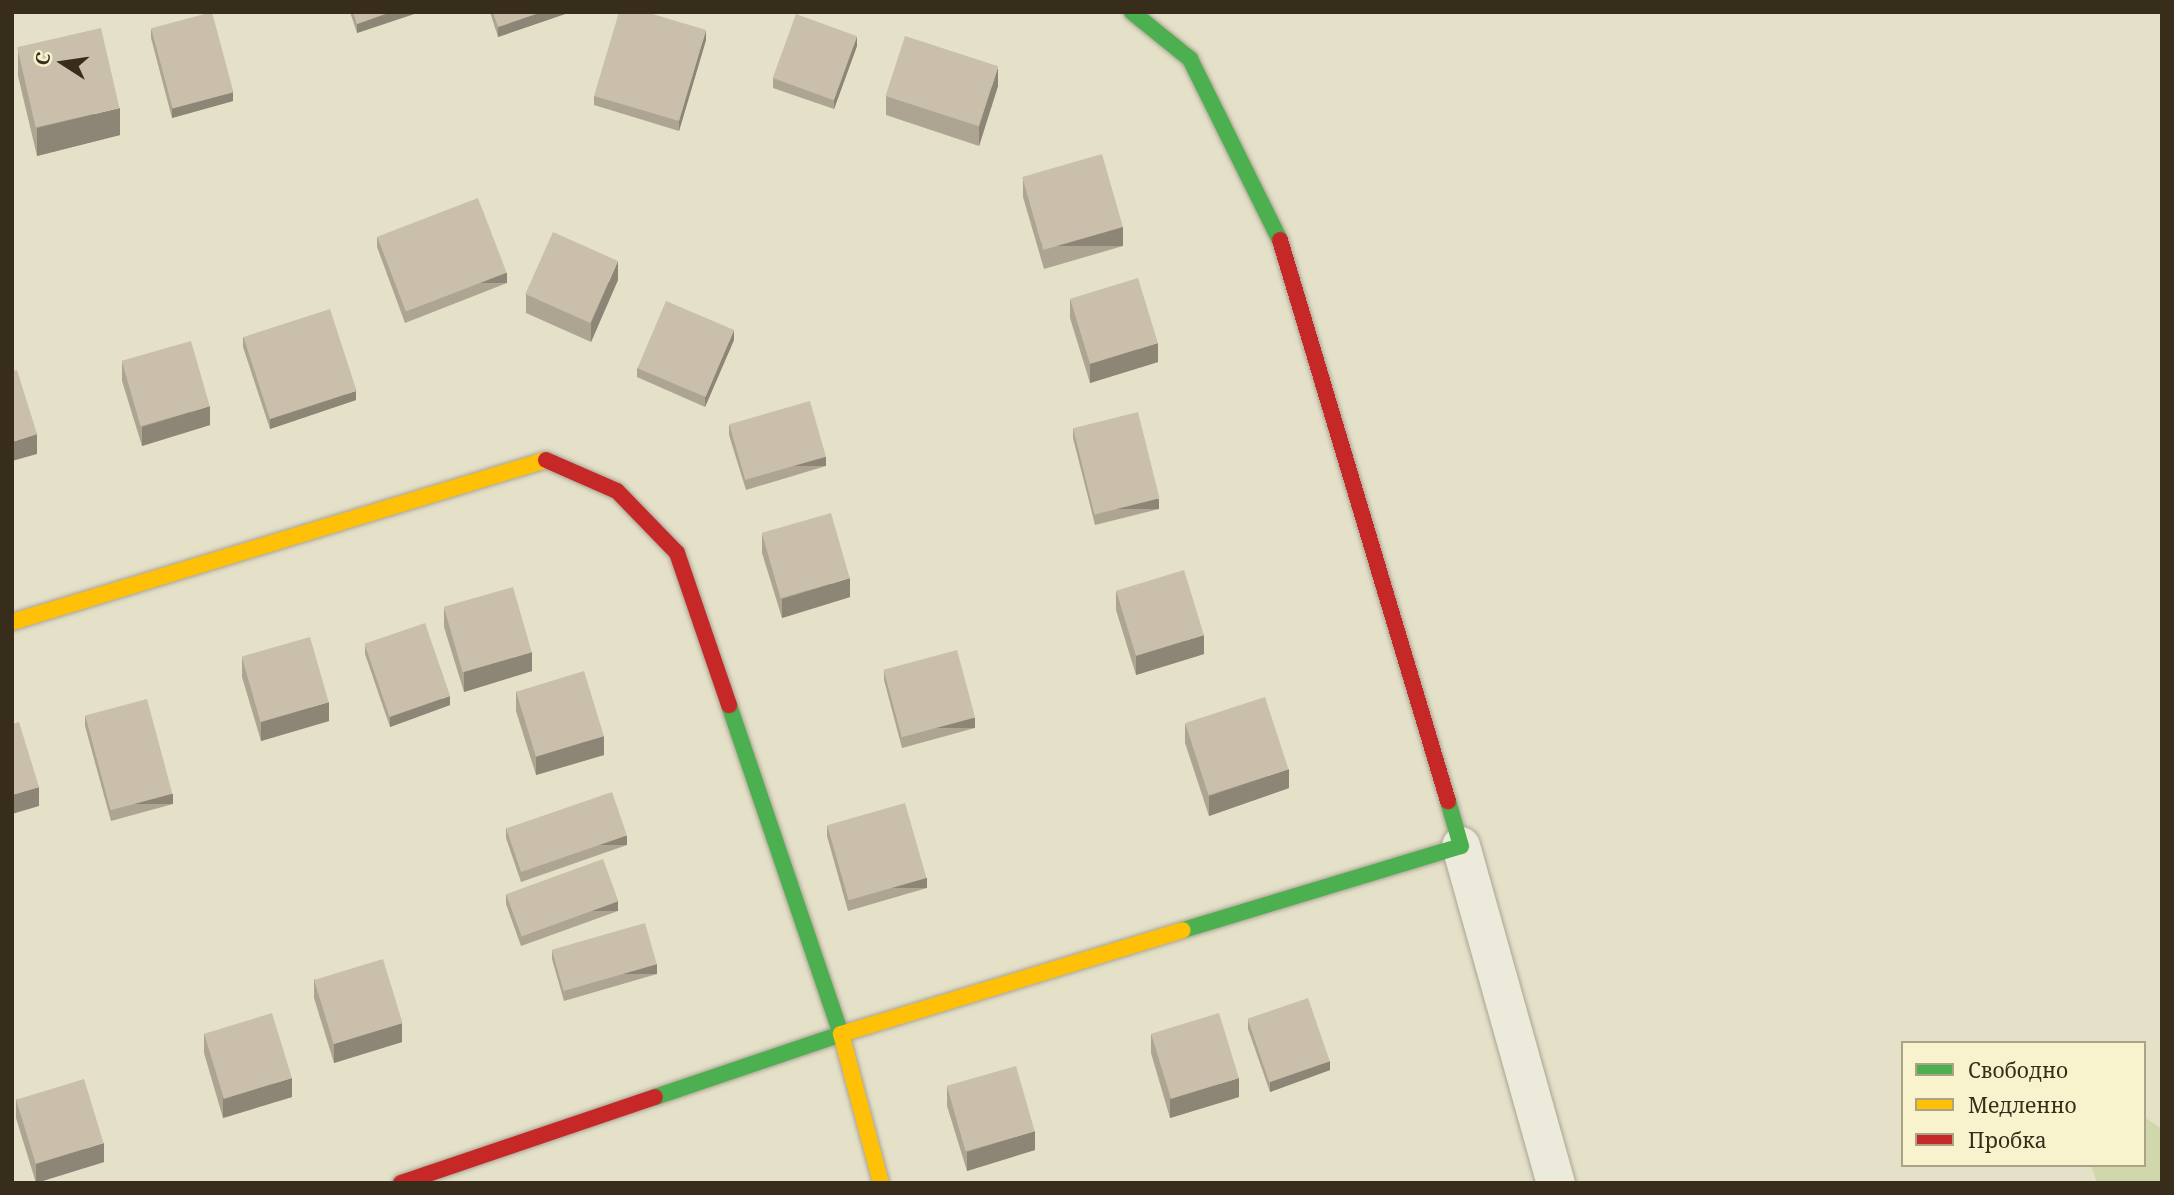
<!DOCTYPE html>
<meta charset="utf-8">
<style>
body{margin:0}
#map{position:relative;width:2174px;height:1195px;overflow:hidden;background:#e5e1c9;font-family:"Noto Serif",serif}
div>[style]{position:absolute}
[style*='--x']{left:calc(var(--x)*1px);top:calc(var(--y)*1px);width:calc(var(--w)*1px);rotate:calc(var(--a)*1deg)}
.green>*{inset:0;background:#d0d7aa}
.roads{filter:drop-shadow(0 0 2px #aaa493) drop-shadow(0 0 2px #aaa493)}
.street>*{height:38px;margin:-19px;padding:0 19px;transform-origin:19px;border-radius:19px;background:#eceadb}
.fast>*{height:16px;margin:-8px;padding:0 8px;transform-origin:8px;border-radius:8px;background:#4caf50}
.slow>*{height:16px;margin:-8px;padding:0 8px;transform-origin:8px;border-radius:8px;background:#ffc107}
.jam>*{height:16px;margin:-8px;padding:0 8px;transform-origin:8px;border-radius:8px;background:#c62828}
.wall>*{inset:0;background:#ada492}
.shaded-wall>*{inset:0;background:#8d8677;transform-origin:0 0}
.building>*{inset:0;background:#c9bfaa;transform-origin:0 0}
span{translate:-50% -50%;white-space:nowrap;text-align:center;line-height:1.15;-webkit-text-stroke:5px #f8f2cd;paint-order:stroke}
.frame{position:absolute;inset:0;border:14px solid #382d1b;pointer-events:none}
.legend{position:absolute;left:1901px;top:1041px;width:245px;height:126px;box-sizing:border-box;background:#f8f2cd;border:2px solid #aba386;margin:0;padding:9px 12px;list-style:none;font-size:21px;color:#382d1b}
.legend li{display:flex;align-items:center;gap:14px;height:35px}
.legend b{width:35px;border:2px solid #aba386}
.north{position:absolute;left:28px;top:28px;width:70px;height:70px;-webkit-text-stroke:5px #f8f2cd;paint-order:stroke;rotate:282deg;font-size:19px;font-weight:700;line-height:28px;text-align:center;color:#382d1b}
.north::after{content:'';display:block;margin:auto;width:24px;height:32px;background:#382d1b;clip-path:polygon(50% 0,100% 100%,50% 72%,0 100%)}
</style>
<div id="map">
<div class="green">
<i style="clip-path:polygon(2144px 1117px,2162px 1129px,2162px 1183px,2097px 1183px,2091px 1165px,2144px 1165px)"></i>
</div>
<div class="roads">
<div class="street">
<i style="--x:1461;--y:846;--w:350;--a:74.3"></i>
</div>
<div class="fast">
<i style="--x:1132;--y:12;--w:75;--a:39"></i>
<i style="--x:1190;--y:59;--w:202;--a:63.6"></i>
<i style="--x:1183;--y:930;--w:290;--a:-16.8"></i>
<i style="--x:1461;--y:846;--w:47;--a:-106.1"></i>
<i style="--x:655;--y:1097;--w:196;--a:-18.7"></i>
<i style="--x:841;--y:1034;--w:348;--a:-108.8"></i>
</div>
<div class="slow">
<i style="--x:12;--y:622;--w:558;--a:-16.88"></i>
<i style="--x:881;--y:1183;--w:154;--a:-105"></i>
<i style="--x:841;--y:1034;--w:357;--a:-16.9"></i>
</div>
<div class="jam">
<i style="--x:1280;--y:240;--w:586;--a:73.33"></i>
<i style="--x:546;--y:460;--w:77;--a:23.6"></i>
<i style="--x:617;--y:491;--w:86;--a:45.9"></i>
<i style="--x:677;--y:553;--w:161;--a:71.1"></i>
<i style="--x:401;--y:1183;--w:268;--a:-18.7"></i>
</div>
</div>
<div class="wall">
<i style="clip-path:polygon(350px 12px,420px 12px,357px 33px)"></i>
<i style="clip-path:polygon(490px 12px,571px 12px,498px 37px)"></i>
<i style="clip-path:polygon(151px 29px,233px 101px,172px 118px,151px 38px)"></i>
<i style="clip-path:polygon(706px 40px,679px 131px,594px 105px,594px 96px)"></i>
<i style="clip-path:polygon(857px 46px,834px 109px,773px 88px,773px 78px)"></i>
<i style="clip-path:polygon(18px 49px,120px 135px,37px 156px,18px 76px)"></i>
<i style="clip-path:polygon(998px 86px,979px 146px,886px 115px,886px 96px)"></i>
<i style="clip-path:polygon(1023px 178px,1123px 246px,1044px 269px,1023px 197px)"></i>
<i style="clip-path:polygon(377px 237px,507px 283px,405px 323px,377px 247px)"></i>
<i style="clip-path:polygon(618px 280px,591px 342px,526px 313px,526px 294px)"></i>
<i style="clip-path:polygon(1070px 299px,1158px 362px,1090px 383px,1070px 318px)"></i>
<i style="clip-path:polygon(243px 337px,356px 400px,270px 429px,243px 347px)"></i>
<i style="clip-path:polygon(734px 340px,705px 407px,637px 377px,637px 368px)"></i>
<i style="clip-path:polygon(122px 362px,210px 425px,142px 446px,122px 381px)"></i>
<i style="clip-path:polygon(729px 425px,826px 466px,746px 490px,729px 435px)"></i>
<i style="clip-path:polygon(1073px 428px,1159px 509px,1095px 525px,1073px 438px)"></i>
<i style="clip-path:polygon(762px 534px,850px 597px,782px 618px,762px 553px)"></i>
<i style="clip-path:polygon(1116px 591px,1204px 654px,1136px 675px,1116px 610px)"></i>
<i style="clip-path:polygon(444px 608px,532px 671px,464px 692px,444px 627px)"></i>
<i style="clip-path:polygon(365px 645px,450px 705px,390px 727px,365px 654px)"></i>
<i style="clip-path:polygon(242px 658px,329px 721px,261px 741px,242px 677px)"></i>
<i style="clip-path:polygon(884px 670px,975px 728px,902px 748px,884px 680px)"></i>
<i style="clip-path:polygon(516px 691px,604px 755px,536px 775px,516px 711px)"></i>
<i style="clip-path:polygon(85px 716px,173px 804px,111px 821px,85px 726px)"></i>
<i style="clip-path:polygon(1185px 724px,1289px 788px,1209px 816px,1185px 743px)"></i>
<i style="clip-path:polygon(827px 826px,927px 888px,848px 911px,827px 836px)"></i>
<i style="clip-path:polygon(506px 828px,627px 845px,521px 882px,506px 838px)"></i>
<i style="clip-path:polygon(506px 894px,618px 911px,521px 946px,506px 904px)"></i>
<i style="clip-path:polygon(552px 950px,657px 974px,564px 1001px,552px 959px)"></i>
<i style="clip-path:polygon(314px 979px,402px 1042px,334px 1063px,314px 998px)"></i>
<i style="clip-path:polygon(1248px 1019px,1330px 1070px,1270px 1092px,1248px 1029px)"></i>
<i style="clip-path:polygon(204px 1034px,292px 1097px,223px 1118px,204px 1053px)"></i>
<i style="clip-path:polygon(1151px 1034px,1239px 1097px,1170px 1118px,1151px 1053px)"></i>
<i style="clip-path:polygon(947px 1087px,1035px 1150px,967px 1171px,947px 1106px)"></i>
<i style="clip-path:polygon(16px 1099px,104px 1162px,36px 1183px,16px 1118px)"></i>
</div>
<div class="shaded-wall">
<i style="clip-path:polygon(391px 12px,420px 12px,357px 33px,357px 24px)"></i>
<i style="clip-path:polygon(542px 12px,571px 12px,498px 37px,498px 27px)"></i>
<i style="clip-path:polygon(706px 30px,706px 40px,679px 131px,679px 121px)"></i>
<i style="clip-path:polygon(857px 36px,857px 46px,834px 109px,834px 100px)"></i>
<i style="clip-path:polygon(998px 67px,998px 86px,979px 146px,979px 127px)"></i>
<i style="clip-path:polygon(233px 92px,233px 101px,172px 118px,172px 108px)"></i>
<i style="clip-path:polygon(120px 108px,120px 135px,37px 156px,37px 128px)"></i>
<i style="left:1123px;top:227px;width:19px;height:82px;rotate:90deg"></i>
<i style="clip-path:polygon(618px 261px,618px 280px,591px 342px,591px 323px)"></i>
<i style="left:507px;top:273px;width:10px;height:110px;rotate:90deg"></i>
<i style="clip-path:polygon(734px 330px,734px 340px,705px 407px,705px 397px)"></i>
<i style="clip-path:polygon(1158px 343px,1158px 362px,1090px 383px,1090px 364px)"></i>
<i style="clip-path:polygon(356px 391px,356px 400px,270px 429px,270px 419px)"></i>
<i style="clip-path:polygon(210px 406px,210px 425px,142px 446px,142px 427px)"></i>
<i style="clip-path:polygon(37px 434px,37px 454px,12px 461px,12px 442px)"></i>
<i style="left:826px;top:457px;width:9px;height:84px;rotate:90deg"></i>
<i style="left:1159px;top:499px;width:10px;height:66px;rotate:90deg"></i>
<i style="clip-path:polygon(850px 578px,850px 597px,782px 618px,782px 599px)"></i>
<i style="clip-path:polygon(1204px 635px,1204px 654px,1136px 675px,1136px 656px)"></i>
<i style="clip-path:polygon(532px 652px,532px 671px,464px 692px,464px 672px)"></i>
<i style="clip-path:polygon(450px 696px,450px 705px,390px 727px,390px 717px)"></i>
<i style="clip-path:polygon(329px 702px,329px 721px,261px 741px,261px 722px)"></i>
<i style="left:975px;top:718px;width:10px;height:76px;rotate:90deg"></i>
<i style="clip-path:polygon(604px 736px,604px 755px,536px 775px,536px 756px)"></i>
<i style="clip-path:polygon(1289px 769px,1289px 788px,1209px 816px,1209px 796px)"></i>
<i style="clip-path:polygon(39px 787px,39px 806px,12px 814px,12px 795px)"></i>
<i style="left:173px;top:794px;width:10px;height:64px;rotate:90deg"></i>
<i style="left:627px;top:836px;width:9px;height:112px;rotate:90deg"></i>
<i style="left:927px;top:878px;width:10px;height:82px;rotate:90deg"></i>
<i style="left:618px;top:901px;width:10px;height:103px;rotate:90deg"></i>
<i style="left:657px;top:964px;width:10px;height:97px;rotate:90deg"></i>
<i style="clip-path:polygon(402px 1023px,402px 1042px,334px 1063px,334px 1044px)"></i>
<i style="clip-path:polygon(1330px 1061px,1330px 1070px,1270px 1092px,1270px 1082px)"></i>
<i style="clip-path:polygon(292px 1078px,292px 1097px,223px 1118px,223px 1099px)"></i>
<i style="clip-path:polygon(1239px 1078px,1239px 1097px,1170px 1118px,1170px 1099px)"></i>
<i style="clip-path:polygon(1035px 1131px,1035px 1150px,967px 1171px,967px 1152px)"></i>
<i style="clip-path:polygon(104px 1143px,104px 1162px,36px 1183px,36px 1164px)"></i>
</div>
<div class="building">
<i style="left:212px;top:12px;width:83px;height:63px;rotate:75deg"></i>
<i style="clip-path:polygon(353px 12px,391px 12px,357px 24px)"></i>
<i style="clip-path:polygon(493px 12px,542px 12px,498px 27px)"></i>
<i style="clip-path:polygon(619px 12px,646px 12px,706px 30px,679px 121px,594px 96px)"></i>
<i style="left:796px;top:14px;width:65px;height:68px;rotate:20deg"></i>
<i style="left:101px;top:28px;width:82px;height:86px;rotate:77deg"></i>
<i style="left:905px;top:36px;width:98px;height:63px;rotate:18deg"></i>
<i style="left:1102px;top:154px;width:76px;height:83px;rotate:74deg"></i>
<i style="left:478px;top:198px;width:80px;height:108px;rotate:69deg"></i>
<i style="left:553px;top:232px;width:71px;height:68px;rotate:24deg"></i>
<i style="left:1138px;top:278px;width:68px;height:71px;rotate:73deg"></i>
<i style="left:666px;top:301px;width:74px;height:73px;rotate:23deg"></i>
<i style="left:330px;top:309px;width:86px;height:91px;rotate:72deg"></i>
<i style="left:191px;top:341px;width:68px;height:72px;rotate:74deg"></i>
<i style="clip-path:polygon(17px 370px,37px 434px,12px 442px,12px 371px)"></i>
<i style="left:810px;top:401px;width:58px;height:84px;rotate:74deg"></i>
<i style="left:1138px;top:412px;width:89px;height:67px;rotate:76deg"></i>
<i style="left:831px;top:513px;width:68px;height:72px;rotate:74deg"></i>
<i style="left:1184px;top:570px;width:68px;height:71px;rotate:73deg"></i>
<i style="left:513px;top:587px;width:68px;height:72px;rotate:74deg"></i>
<i style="left:425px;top:623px;width:77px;height:64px;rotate:71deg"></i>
<i style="left:310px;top:637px;width:68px;height:71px;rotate:74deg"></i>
<i style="left:957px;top:650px;width:70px;height:76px;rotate:75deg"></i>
<i style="left:584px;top:671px;width:68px;height:71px;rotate:73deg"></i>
<i style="left:1265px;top:697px;width:76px;height:84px;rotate:72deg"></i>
<i style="left:147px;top:699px;width:98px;height:64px;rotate:75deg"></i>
<i style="clip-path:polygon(19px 722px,39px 787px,12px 795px,12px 724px)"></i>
<i style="left:612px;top:792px;width:46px;height:112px;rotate:71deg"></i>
<i style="left:905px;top:803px;width:78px;height:81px;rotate:74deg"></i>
<i style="left:603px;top:859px;width:45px;height:103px;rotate:70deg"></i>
<i style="left:645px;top:923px;width:43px;height:97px;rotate:74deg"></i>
<i style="left:383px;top:959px;width:67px;height:72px;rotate:73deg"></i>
<i style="left:1308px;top:998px;width:67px;height:64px;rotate:71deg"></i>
<i style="left:272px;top:1013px;width:68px;height:71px;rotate:73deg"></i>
<i style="left:1219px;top:1013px;width:68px;height:71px;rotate:73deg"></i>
<i style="left:1016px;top:1066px;width:68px;height:72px;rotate:74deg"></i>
<i style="left:84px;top:1079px;width:67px;height:71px;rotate:73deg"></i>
</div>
<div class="frame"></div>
<ul class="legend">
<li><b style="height:9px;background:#4caf50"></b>Свободно</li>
<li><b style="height:9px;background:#ffc107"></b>Медленно</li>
<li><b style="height:9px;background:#c62828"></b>Пробка</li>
</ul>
<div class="north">С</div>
</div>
